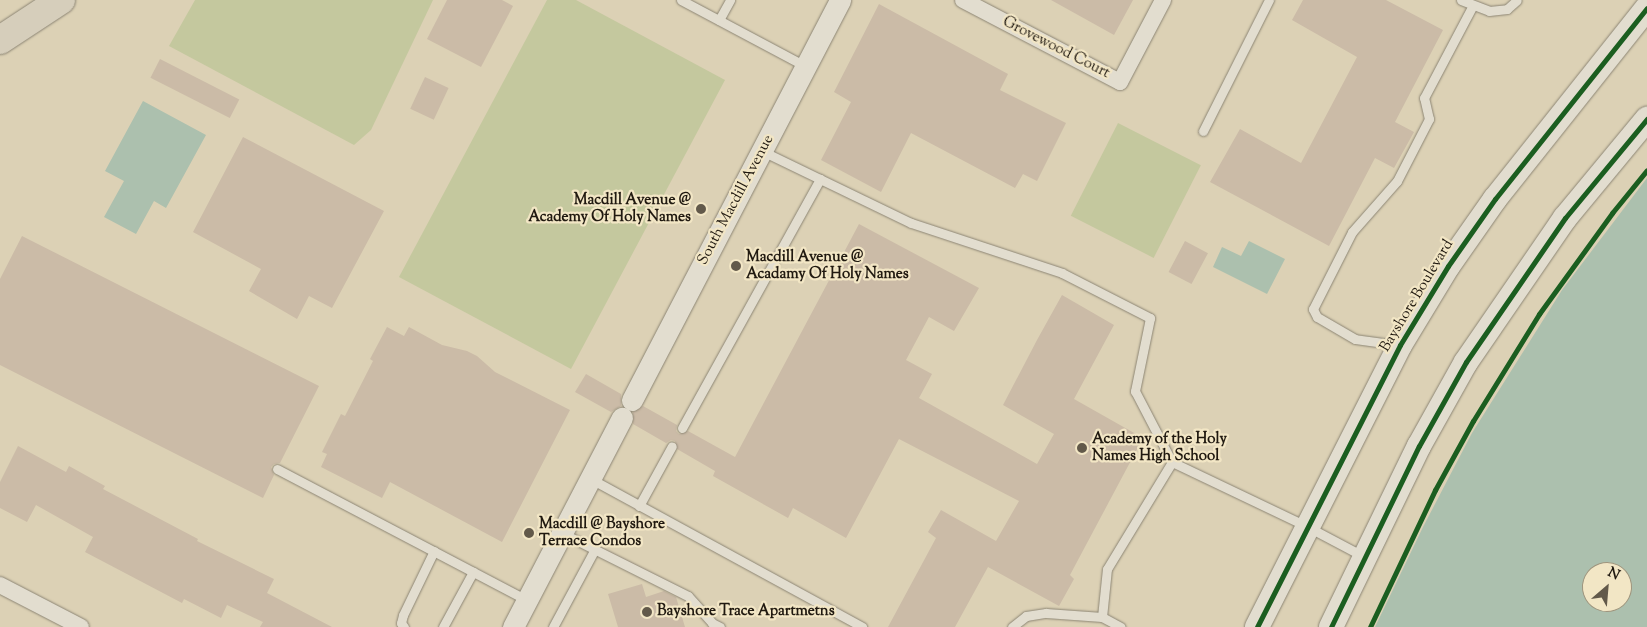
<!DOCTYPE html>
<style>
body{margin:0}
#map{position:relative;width:1647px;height:627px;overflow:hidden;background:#dcd1b5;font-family:"Sorts Mill Goudy",serif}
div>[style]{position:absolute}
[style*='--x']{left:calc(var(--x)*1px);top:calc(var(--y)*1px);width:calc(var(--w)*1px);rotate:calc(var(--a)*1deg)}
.green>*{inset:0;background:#c4c89e;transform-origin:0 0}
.water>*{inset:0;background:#acc0ae}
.building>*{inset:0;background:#cbbba7;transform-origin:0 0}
.roads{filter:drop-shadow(0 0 1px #8c8574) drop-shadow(0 0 1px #8c8574)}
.service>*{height:9px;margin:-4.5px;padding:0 4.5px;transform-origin:4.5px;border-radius:4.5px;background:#e2ddcf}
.minor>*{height:16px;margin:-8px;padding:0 8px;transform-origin:8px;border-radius:8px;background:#e2ddcf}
.tertiary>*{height:21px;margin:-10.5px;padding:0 10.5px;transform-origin:10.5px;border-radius:10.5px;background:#e2ddcf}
.secondary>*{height:24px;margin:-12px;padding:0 12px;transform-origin:12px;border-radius:12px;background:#e2ddcf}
.motorway>*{height:28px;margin:-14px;padding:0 14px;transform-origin:14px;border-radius:14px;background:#d6cebb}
.cycleway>*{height:5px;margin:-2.5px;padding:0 2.5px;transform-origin:2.5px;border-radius:2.5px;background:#1b5e20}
.dots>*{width:14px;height:14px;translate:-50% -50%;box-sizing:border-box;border:2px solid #f2e6c5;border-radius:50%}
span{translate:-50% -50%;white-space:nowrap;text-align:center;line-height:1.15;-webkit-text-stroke:4.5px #f2e6c5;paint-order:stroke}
.street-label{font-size:15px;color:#201910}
.poi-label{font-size:15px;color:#201910;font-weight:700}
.right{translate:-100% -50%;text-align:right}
.left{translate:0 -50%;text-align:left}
.north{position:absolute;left:1582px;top:562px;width:50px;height:50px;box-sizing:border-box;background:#f2e6c5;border:1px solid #9e947d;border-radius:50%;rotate:27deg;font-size:14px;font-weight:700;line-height:20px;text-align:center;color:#201910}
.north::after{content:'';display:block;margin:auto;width:18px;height:22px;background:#62594a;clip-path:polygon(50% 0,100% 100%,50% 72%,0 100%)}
</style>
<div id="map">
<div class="green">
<i style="clip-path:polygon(195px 0,433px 0,371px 130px,354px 145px,169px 46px)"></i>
<i style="clip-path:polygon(547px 0,576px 0,725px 80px,571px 369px,399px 277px)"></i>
<i style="left:1118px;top:123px;width:93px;height:104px;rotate:27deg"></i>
</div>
<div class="water">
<i style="clip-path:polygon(143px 101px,206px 135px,166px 208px,154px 201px,136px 234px,104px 217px,124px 181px,105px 171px)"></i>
<i style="clip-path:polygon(evenodd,1647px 178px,1647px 627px,1375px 627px,1423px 527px,1472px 433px,1562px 290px,1647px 178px,1592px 572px,1622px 572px,1622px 602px,1592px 602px,1592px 572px)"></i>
<i style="clip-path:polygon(1249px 241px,1285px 259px,1267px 294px,1213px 267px,1222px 247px,1241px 256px)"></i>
</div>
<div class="building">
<i style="clip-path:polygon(447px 0,502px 0,513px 6px,481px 67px,427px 39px)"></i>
<i style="clip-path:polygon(1051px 0,1133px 0,1114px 35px)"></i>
<i style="clip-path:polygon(1303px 0,1386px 0,1443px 30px,1395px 122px,1414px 132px,1394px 168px,1375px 158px,1329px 246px,1210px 182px,1240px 129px,1301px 163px,1357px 57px,1292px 20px)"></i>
<i style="clip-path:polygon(879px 4px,1008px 74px,1000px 90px,1066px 123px,1037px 181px,1023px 174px,1015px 188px,911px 133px,881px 192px,821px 160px,851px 102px,834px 92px)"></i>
<i style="left:160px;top:59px;width:89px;height:21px;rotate:27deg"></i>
<i style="left:425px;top:77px;width:26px;height:35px;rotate:25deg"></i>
<i style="clip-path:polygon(243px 137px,384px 211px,332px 308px,309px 296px,297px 319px,249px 291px,261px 269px,193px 232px)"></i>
<i style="clip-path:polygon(859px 224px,979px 288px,954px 331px,929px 317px,906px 360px,932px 374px,919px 398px,1037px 464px,1054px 434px,1003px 405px,1037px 340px,1062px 295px,1114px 325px,1074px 399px,1143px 438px,1070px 575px,1074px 579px,1059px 606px,988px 567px,955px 627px,888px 627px,936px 538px,928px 532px,941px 510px,996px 541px,1019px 501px,899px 439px,846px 538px,793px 508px,788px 518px,713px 476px,715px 471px,677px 449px,675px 441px,671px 440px,666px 443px,633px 424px,633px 412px,643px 406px,677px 425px,676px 431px,679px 434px,688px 431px,735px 457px)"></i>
<i style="clip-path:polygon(22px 236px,319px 386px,280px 463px,274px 464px,271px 467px,274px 475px,263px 498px,0 365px,0 279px)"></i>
<i style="left:1185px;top:241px;width:26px;height:35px;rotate:28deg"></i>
<i style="clip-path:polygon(387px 327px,404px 336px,409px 327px,442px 345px,467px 351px,477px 356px,495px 372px,570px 410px,502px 542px,390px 482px,382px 498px,321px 467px,327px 454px,322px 452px,341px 414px,345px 416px,373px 361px,370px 359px)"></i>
<i style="clip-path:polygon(586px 374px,621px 394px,621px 406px,611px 412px,575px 392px)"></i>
<i style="clip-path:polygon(18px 446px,66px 472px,69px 466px,105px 486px,103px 489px,198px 539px,197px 541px,274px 579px,267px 593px,332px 627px,260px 627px,263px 622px,227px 605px,221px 618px,184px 599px,182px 603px,85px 552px,93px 537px,36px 505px,27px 522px,0 508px,0 482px)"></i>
<i style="clip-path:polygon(642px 584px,646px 597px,664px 591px,676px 597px,685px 627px,618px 627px,608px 594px)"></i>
</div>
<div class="roads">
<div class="service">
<i style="--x:681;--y:0;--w:140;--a:28"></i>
<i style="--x:1461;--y:0;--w:30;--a:21"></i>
<i style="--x:1489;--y:11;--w:18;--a:-6"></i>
<i style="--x:1507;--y:9;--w:13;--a:-42"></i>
<i style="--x:719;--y:20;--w:23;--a:-61"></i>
<i style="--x:1203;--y:131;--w:147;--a:-63.3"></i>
<i style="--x:762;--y:151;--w:165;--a:25.8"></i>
<i style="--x:911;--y:223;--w:159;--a:18.3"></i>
<i style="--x:1062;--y:273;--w:99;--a:27.1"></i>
<i style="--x:1150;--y:318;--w:75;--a:101.6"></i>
<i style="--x:1135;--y:391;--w:80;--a:62.5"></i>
<i style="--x:1172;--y:462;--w:151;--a:25.5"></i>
<i style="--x:1308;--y:527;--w:62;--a:27.8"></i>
<i style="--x:1398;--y:345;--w:43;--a:-172.1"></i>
<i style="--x:1355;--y:339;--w:44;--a:-149.9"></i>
<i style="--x:1317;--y:317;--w:9;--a:-117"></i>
<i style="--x:1313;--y:309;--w:86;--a:-63.1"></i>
<i style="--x:1352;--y:232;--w:68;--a:-48.6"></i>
<i style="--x:1397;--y:181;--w:70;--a:-62.7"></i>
<i style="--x:1429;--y:119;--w:22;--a:-103"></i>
<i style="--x:1424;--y:98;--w:105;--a:-62.2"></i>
<i style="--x:682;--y:428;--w:285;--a:-61"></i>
<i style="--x:277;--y:469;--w:282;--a:27.7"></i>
<i style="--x:591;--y:479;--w:309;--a:28.6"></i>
<i style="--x:639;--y:506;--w:68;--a:-61.2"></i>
<i style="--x:562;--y:533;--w:141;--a:26.6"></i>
<i style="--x:688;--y:596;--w:36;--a:48"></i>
<i style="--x:712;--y:623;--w:9;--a:27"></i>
<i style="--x:1102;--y:617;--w:48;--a:-84.1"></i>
<i style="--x:1107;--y:569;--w:125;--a:-58.7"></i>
<i style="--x:404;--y:627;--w:5;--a:-127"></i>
<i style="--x:401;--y:623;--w:8;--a:-76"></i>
<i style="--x:403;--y:615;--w:71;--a:-64.2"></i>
<i style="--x:443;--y:627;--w:63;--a:-61.4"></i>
<i style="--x:553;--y:627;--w:89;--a:-61.7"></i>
<i style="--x:1012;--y:627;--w:18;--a:-38"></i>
<i style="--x:1026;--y:616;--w:20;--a:-9"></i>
<i style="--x:1046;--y:613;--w:56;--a:4.1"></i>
<i style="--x:1102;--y:617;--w:21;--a:28"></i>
</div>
<div class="minor">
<i style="--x:963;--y:0;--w:177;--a:27.6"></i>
<i style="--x:1120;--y:82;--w:93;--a:-62.3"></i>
<i style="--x:0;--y:585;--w:91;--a:27.4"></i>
</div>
<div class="tertiary">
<i style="--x:632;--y:400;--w:451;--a:-62.5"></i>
<i style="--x:513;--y:627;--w:236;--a:-62.5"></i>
</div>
<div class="secondary">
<i style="--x:1257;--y:627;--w:316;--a:-63.1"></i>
<i style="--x:1400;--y:345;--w:92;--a:-58.7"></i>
<i style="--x:1448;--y:266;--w:82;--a:-55"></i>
<i style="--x:1495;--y:199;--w:244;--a:-51.5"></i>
<i style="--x:1331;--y:627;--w:201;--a:-64.1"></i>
<i style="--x:1419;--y:446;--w:96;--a:-60.8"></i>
<i style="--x:1466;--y:362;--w:175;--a:-55.5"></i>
<i style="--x:1565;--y:218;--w:129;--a:-50.4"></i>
</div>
<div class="motorway">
<i style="--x:0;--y:40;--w:73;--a:-33.3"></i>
</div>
</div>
<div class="cycleway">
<i style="--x:1257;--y:627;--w:316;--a:-63.1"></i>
<i style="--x:1400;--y:345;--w:92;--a:-58.7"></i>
<i style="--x:1448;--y:266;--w:82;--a:-55"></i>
<i style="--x:1495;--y:199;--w:244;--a:-51.5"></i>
<i style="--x:1331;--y:627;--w:201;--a:-64.1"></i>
<i style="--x:1419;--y:446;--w:96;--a:-60.8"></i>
<i style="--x:1466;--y:362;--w:175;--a:-55.5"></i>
<i style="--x:1565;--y:218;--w:129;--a:-50.4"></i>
<i style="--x:1370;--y:627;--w:152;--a:-64.6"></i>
<i style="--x:1435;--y:490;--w:79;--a:-61.2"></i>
<i style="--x:1473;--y:421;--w:126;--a:-58.3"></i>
<i style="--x:1539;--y:314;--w:125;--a:-54.1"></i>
<i style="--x:1612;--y:213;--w:55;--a:-50.9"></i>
</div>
<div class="dots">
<i style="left:701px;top:209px;background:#62594a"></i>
<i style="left:736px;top:266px;background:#62594a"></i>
<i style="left:1082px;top:448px;background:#62594a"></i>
<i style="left:529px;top:533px;background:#62594a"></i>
<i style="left:647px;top:612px;background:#62594a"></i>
</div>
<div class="street-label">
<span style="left:1056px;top:48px;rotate:27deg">Grovewood Court</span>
<span style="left:736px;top:200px;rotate:-62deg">South Macdill Avenue</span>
<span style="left:1417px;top:296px;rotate:-59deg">Bayshore Boulevard</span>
</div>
<div class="poi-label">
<span class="right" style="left:691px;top:209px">Macdill Avenue @<br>Academy Of Holy Names</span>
<span class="left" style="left:746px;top:266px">Macdill Avenue @<br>Acadamy Of Holy Names</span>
<span class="left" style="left:1092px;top:448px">Academy of the Holy<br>Names High School</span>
<span class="left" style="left:539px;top:533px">Macdill @ Bayshore<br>Terrace Condos</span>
<span class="left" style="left:657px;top:612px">Bayshore Trace Apartmetns</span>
</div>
<div class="north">N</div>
</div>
